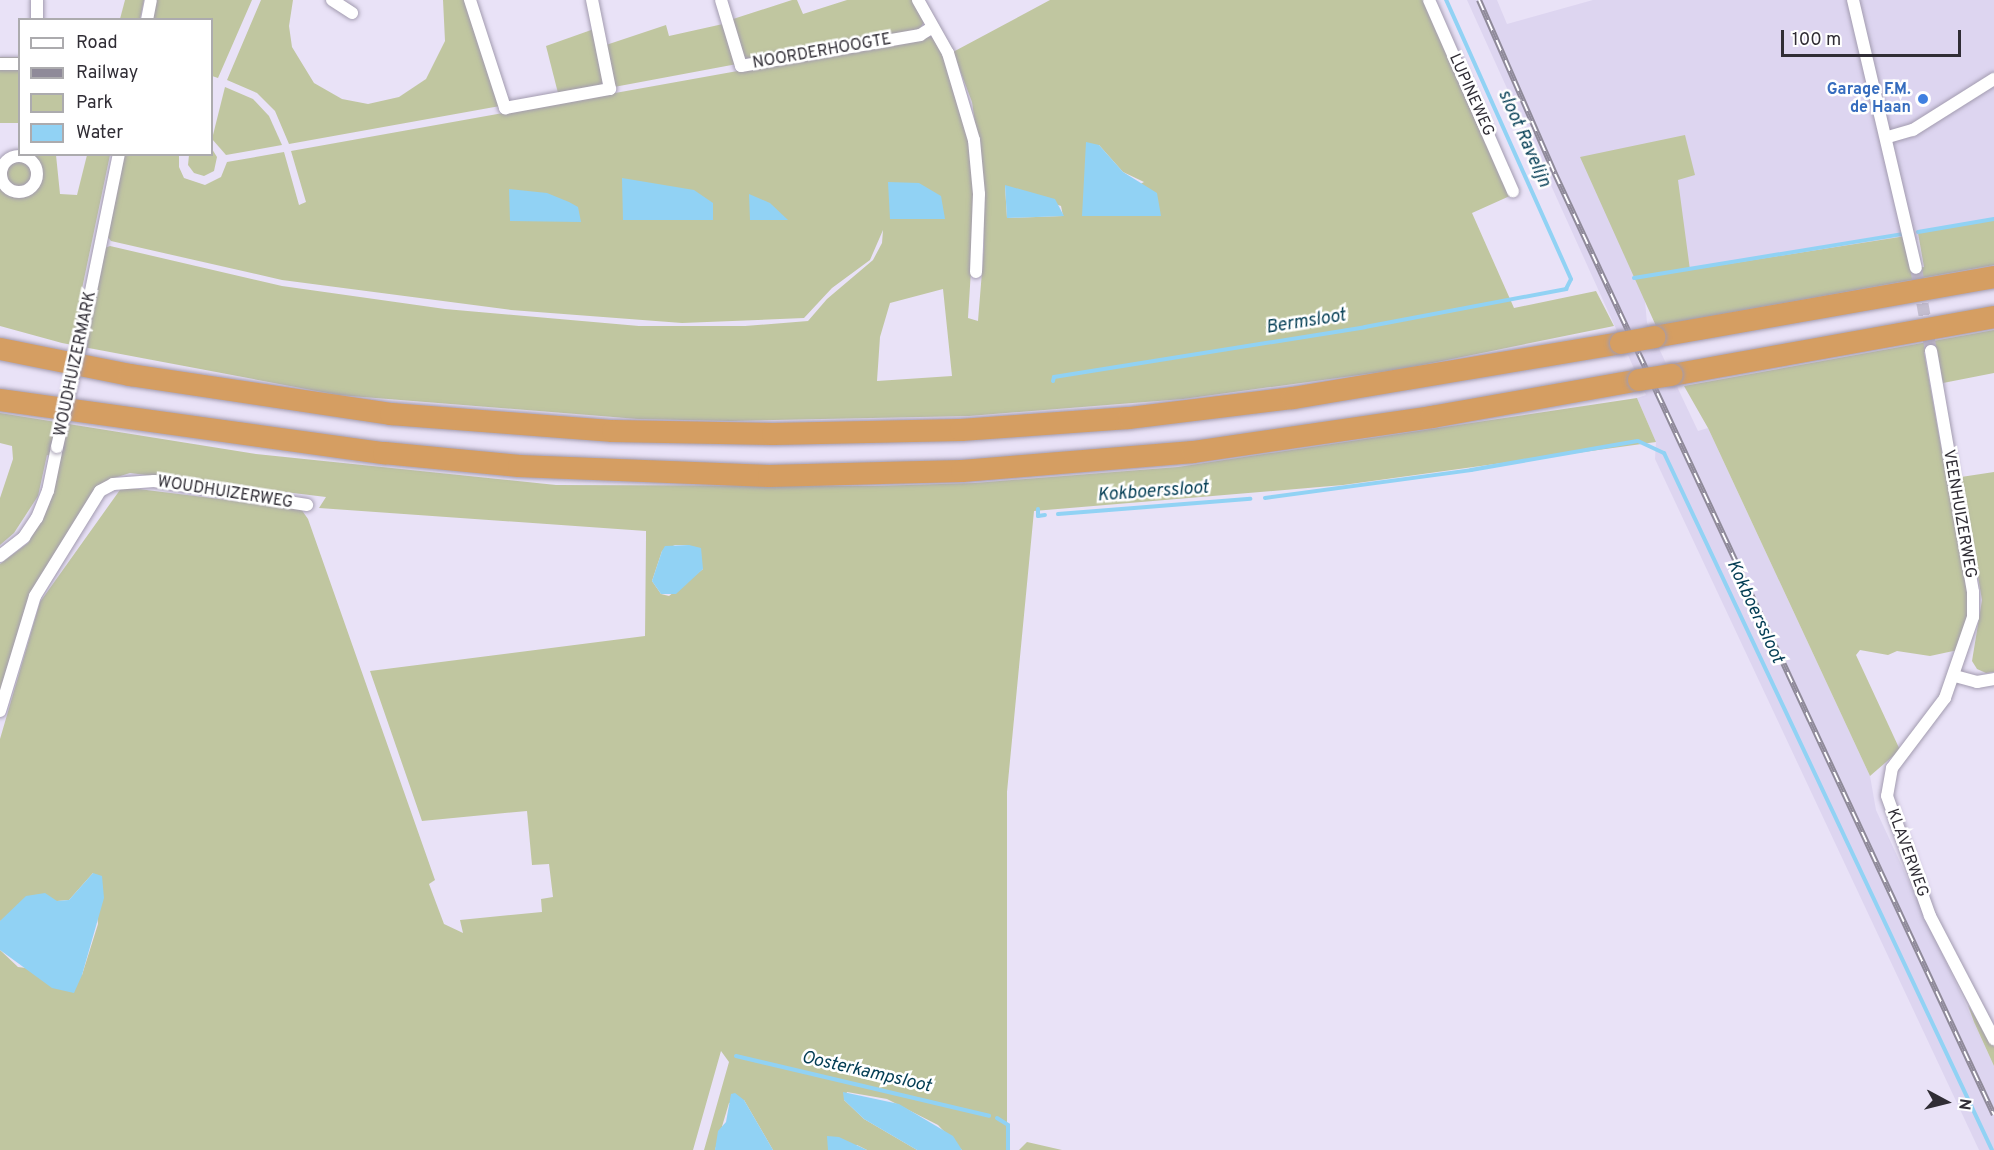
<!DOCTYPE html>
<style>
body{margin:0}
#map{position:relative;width:1994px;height:1150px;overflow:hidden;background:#e9e2f7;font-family:Overpass,sans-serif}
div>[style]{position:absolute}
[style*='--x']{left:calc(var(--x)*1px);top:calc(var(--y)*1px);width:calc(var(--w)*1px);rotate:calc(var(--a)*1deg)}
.built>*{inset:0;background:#ddd5f0}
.green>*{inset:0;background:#c0c6a0;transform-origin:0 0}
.round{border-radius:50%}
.water>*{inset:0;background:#91d2f4}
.stream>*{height:4px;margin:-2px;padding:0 2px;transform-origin:2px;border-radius:2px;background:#91d2f4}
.street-tunnel>*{height:12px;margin-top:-6px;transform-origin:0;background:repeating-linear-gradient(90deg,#c4bed0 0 12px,transparent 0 18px)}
.roads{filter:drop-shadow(0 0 2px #a29baf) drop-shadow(0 0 2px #a29baf)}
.street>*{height:12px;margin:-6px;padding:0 6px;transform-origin:6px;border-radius:6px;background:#fff}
.street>.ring{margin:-6px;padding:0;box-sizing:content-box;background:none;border:12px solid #fff;border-radius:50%}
.highway>*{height:22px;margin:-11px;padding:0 11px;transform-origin:11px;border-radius:11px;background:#d59e62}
.rail>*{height:6px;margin-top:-3px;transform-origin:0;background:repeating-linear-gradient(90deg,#fff 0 11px,#8f8a99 0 22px);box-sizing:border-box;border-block:2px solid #8f8a99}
.bridges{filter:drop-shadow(0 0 2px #a29baf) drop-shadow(0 0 2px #a29baf)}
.street-bridge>*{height:12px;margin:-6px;padding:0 6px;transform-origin:6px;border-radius:6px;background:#fff}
.highway-bridge>*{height:22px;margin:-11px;padding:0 11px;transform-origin:11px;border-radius:11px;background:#d59e62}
.dots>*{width:16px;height:16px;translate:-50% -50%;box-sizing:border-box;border:3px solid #fff;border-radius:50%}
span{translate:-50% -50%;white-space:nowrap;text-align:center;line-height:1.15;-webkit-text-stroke:5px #fff;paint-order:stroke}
.street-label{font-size:16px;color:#302d35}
.shop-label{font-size:16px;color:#366cbe;font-weight:700}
.right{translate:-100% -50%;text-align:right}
.water-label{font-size:18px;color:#023c53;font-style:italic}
.legend{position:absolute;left:18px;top:18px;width:195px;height:138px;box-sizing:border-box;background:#fff;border:2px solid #acabae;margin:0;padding:8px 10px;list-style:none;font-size:18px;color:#302d35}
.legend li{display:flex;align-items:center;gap:12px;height:30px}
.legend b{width:30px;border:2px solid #acabae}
.north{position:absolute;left:1916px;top:1072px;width:60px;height:60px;-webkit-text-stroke:4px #fff;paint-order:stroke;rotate:97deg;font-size:16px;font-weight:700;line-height:24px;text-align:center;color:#302d35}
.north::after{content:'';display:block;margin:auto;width:21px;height:27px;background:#302d35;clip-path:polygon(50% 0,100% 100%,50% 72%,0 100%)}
.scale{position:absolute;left:1781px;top:30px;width:180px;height:27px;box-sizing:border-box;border:3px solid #302d35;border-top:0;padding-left:8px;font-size:18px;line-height:21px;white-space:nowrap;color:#302d35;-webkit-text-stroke:4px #fff;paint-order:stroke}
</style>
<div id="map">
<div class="built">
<i style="clip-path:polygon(1467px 0,1497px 0,1507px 24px,1593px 0,1994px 0,1994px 226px,1644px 290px,1647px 323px,1698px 431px,1708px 428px,1870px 776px,1876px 810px,1994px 1066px,1994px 1150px,1979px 1150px,1655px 459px,1656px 442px,1637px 398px,1646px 395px)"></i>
</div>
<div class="green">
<i style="clip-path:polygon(125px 0,144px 0,140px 19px,120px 19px)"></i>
<i style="clip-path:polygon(154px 0,252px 0,218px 78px,212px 76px,212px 20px,150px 20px)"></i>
<i style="clip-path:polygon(261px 0,293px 0,289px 26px,292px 47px,314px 83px,342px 99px,368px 104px,399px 97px,426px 79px,445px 41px,443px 0,465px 0,500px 106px,289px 144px,275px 111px,257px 93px,227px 80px)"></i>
<i style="clip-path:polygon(792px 0,797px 0,803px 14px,847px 0,913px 0,924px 22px,919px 30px,744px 59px,730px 20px)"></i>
<i style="clip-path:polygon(evenodd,1050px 0,1425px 0,1512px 195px,1472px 213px,1514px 308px,1596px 291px,1614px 326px,1403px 369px,1183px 399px,969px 416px,730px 421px,638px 419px,338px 395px,62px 343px,0 326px,0 182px,17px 195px,32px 191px,41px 171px,30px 155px,56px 155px,60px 194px,77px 195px,87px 155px,110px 155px,79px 303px,91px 304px,105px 248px,110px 246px,282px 286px,445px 309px,639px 326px,745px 326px,808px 321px,827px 299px,873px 260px,882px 243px,883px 230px,870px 260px,832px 288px,804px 318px,682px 323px,511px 310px,282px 280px,111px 241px,107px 236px,122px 155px,179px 155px,179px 167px,184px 178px,205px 185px,221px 177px,227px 162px,284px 152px,299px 205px,306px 202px,291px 151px,933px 36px,944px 57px,968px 137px,975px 207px,968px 318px,978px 321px,984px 247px,982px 171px,972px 102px,953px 52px,1050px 0,1099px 145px,1123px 172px,1144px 182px,1083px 216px,1099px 145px,1050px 0,1005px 186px,1061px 206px,1063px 216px,1007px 218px,1005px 186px,1050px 0,943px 289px,952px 376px,877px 381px,880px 337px,890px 303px,943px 289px)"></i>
<i style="clip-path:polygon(723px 24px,737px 64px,614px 87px,606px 45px,666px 25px,669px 36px)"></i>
<i style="clip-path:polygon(594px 29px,605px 86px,558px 93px,546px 46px)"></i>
<i style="left:19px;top:57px;width:66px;height:19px;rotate:90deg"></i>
<i style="clip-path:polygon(225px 87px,253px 99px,269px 116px,282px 145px,226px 155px,212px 139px)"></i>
<i style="clip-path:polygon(1685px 135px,1695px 175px,1678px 180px,1690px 270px,1906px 236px,1910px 269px,1924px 267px,1918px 233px,1994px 220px,1994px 265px,1656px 326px,1580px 157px)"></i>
<i style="clip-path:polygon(212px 149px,217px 157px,214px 171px,204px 176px,194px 173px,188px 165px,189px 155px,212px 154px)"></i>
<i class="round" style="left:4px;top:158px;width:30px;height:30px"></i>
<i style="clip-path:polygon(1994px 330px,1994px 373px,1943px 383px,1937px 350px,1924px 352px,1970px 609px,1958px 650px,1930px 656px,1897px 651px,1888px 655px,1860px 650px,1856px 655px,1900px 750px,1870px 776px,1708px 428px,1684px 386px)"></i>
<i style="clip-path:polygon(evenodd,1637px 398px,1656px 442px,1343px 485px,1034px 511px,1007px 792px,1007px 1150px,962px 1150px,938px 1125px,887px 1099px,847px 1092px,844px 1100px,864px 1119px,917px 1150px,867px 1150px,857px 1145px,828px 1150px,773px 1150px,744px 1100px,729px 1103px,715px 1150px,704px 1150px,729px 1062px,721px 1051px,693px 1150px,0 1150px,0 950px,18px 967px,82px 975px,98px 924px,93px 873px,69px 900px,57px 901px,0 921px,0 739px,40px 602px,122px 487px,301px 509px,308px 519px,435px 880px,429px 884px,444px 924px,463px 933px,460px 920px,542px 912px,541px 899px,553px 897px,549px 864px,532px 865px,527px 811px,422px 821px,370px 671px,645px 636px,646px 538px,646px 531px,319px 508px,326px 497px,130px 473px,114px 478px,39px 579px,26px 605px,0 697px,0 564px,28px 543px,40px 522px,52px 497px,60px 458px,47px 455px,38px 496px,14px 533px,0 545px,0 498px,13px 459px,12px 446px,0 443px,0 413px,256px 454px,556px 485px,874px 486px,975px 483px,1178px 467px,1637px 398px,675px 545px,689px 545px,703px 569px,669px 596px,661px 594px,652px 581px,662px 551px,675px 545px)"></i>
<i style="clip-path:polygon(1994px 472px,1994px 672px,1986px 673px,1977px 669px,1972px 661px,1982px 600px,1961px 477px)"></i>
<i style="clip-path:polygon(1968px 1005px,1994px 1047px,1994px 1066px,1974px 1022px)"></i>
<i style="clip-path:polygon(1027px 1142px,1062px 1150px,1019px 1150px)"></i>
</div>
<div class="water">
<i style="clip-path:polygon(1086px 142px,1099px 145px,1123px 172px,1157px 193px,1161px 216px,1082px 216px)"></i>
<i style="clip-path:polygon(622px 178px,694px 190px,713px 203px,713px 220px,623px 220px)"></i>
<i style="clip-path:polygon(888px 182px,919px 183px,941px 196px,945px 219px,890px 219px)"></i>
<i style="clip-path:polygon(1005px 185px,1055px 199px,1064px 216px,1007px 218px)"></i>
<i style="clip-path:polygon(509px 189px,547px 193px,569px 202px,578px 207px,581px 222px,510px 221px)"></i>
<i style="clip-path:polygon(749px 194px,770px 203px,788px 220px,750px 220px)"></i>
<i style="clip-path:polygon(689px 545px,701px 548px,703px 569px,676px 594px,661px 594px,652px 581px,662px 551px,665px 546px)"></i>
<i style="clip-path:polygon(93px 873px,102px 876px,104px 898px,82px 975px,74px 993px,52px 988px,0 950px,0 921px,26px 896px,45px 893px,57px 901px,69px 900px)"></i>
<i style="clip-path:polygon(843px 1092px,899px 1104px,953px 1136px,962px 1150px,917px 1150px,864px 1119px,844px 1100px)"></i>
<i style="clip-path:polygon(735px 1093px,744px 1100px,773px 1150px,715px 1150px,718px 1131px,726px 1122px,731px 1094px)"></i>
<i style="clip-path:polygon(827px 1136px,839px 1137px,867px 1150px,828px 1150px)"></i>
</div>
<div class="stream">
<i style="--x:1918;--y:232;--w:77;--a:-9.7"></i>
<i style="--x:1634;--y:278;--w:273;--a:-9.3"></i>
<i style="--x:1053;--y:381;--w:4;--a:-76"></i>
<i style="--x:1054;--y:377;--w:315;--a:-9.1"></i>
<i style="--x:1365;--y:327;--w:205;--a:-10.7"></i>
<i style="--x:1566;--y:289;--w:11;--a:-63"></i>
<i style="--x:1571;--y:279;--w:306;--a:-114.1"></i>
<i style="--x:1265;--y:498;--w:208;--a:-7.7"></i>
<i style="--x:1471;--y:470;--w:169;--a:-9.9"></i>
<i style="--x:1638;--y:441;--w:29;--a:25"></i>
<i style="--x:1664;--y:453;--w:770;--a:64.8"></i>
<i style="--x:1038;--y:509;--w:7;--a:90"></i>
<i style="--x:1038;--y:516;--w:7;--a:-8"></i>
<i style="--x:1058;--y:514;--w:193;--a:-4.5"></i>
<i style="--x:736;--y:1056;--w:260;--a:13.3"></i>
<i style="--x:997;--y:1118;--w:13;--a:32"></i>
<i style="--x:1008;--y:1125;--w:25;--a:90"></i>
</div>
<div class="street-tunnel">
<i style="--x:1916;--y:268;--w:84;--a:79.8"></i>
</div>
<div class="roads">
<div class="street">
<i style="--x:332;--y:0;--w:24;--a:33"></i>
<i style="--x:470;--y:0;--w:114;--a:72"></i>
<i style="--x:505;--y:108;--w:107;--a:-10.3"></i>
<i style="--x:610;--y:89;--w:91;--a:-101.4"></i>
<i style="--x:721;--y:0;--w:69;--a:73.1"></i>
<i style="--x:741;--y:66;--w:182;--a:-9.8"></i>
<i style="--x:920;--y:35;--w:15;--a:-32"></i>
<i style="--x:918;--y:0;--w:61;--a:60.5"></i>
<i style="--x:948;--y:53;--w:91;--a:73.4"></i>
<i style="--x:974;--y:140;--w:54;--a:84.7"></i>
<i style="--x:979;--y:194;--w:78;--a:92.2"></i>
<i style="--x:1429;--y:0;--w:209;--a:66.3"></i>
<i style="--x:1853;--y:0;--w:275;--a:76.8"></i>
<i style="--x:37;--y:20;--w:20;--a:-90"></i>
<i style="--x:147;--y:20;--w:20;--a:-79"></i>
<i style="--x:0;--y:64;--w:20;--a:0"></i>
<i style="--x:1888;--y:137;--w:26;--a:-16"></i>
<i style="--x:1913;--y:130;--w:96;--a:-32.2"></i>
<i class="ring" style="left:1px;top:156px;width:24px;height:24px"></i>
<i style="--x:80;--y:345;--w:195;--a:-78.5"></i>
<i style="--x:1931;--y:351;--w:245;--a:80.1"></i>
<i style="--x:1973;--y:592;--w:25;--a:90"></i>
<i style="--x:1973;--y:617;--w:86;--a:109.1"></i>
<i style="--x:1945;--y:698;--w:88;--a:127.1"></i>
<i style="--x:1892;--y:768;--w:28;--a:100"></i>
<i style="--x:1887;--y:796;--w:127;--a:70.3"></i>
<i style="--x:1930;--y:916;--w:139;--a:62.5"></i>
<i style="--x:0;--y:556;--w:31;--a:-38"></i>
<i style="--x:24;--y:537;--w:23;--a:-56"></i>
<i style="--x:37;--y:518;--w:29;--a:-68"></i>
<i style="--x:48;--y:491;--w:45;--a:-78.4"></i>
<i style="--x:1955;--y:676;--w:23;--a:15"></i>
<i style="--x:1977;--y:682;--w:17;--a:-10"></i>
<i style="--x:0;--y:711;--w:120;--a:-73.1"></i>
<i style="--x:35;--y:596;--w:123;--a:-58.2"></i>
<i style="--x:100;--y:491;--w:15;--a:-28"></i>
<i style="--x:113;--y:484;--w:41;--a:-4.2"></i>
<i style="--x:154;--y:481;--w:155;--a:8.9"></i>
</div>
<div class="highway">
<i style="--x:1654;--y:337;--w:345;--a:-10"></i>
<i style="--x:0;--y:349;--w:133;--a:11.3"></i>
<i style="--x:130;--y:375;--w:264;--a:8.5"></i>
<i style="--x:391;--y:414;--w:223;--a:4.4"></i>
<i style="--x:613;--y:431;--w:160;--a:1.1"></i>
<i style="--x:773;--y:434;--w:188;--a:-1.2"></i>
<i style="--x:961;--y:430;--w:168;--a:-4.1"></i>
<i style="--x:1129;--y:418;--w:165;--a:-7"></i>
<i style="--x:1293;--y:398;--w:333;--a:-9.5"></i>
<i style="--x:1672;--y:375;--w:327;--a:-10.2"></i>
<i style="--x:0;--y:400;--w:388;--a:7.9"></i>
<i style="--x:384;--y:453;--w:136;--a:5.5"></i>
<i style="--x:519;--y:466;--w:250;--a:2.3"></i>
<i style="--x:769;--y:476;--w:193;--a:-1.5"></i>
<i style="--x:962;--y:471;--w:232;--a:-4.7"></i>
<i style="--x:1193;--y:452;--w:242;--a:-8.3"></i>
<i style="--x:1432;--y:417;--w:210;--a:-10.1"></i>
</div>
</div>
<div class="rail">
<i style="--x:1479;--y:0;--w:190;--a:66.4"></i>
<i style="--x:1555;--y:174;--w:1038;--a:64.99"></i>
</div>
<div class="bridges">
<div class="street-bridge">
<i style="--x:57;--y:447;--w:105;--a:-77.3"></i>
</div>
<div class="highway-bridge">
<i style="--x:1621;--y:343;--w:34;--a:-10"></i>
<i style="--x:1639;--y:380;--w:33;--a:-9"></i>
</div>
</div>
<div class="dots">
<i style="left:1923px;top:99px;background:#3f7fe0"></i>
</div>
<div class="street-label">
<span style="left:822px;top:52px;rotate:-10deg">NOORDERHOOGTE</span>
<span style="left:1471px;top:95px;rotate:66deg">LUPINEWEG</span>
<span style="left:76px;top:364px;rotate:-78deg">WOUDHUIZERMARK</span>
<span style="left:225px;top:493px;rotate:9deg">WOUDHUIZERWEG</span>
<span style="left:1959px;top:514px;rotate:80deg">VEENHUIZERWEG</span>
<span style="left:1907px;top:853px;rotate:70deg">KLAVERWEG</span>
</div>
<div class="shop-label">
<span class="right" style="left:1911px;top:99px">Garage F.M.<br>de Haan</span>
</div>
<div class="water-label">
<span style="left:1523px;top:139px;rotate:66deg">sloot Ravelijn</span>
<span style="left:1306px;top:323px;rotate:-9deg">Bermsloot</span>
<span style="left:1153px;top:493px;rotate:-4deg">Kokboerssloot</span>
<span style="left:1754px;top:612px;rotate:65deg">Kokboerssloot</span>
<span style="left:866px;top:1073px;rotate:13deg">Oosterkampsloot</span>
</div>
<ul class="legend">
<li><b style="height:8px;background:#fff"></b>Road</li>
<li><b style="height:8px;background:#8f8a99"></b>Railway</li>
<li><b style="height:16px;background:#c0c6a0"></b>Park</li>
<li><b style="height:16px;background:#91d2f4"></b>Water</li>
</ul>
<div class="north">N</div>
<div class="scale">100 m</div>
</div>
